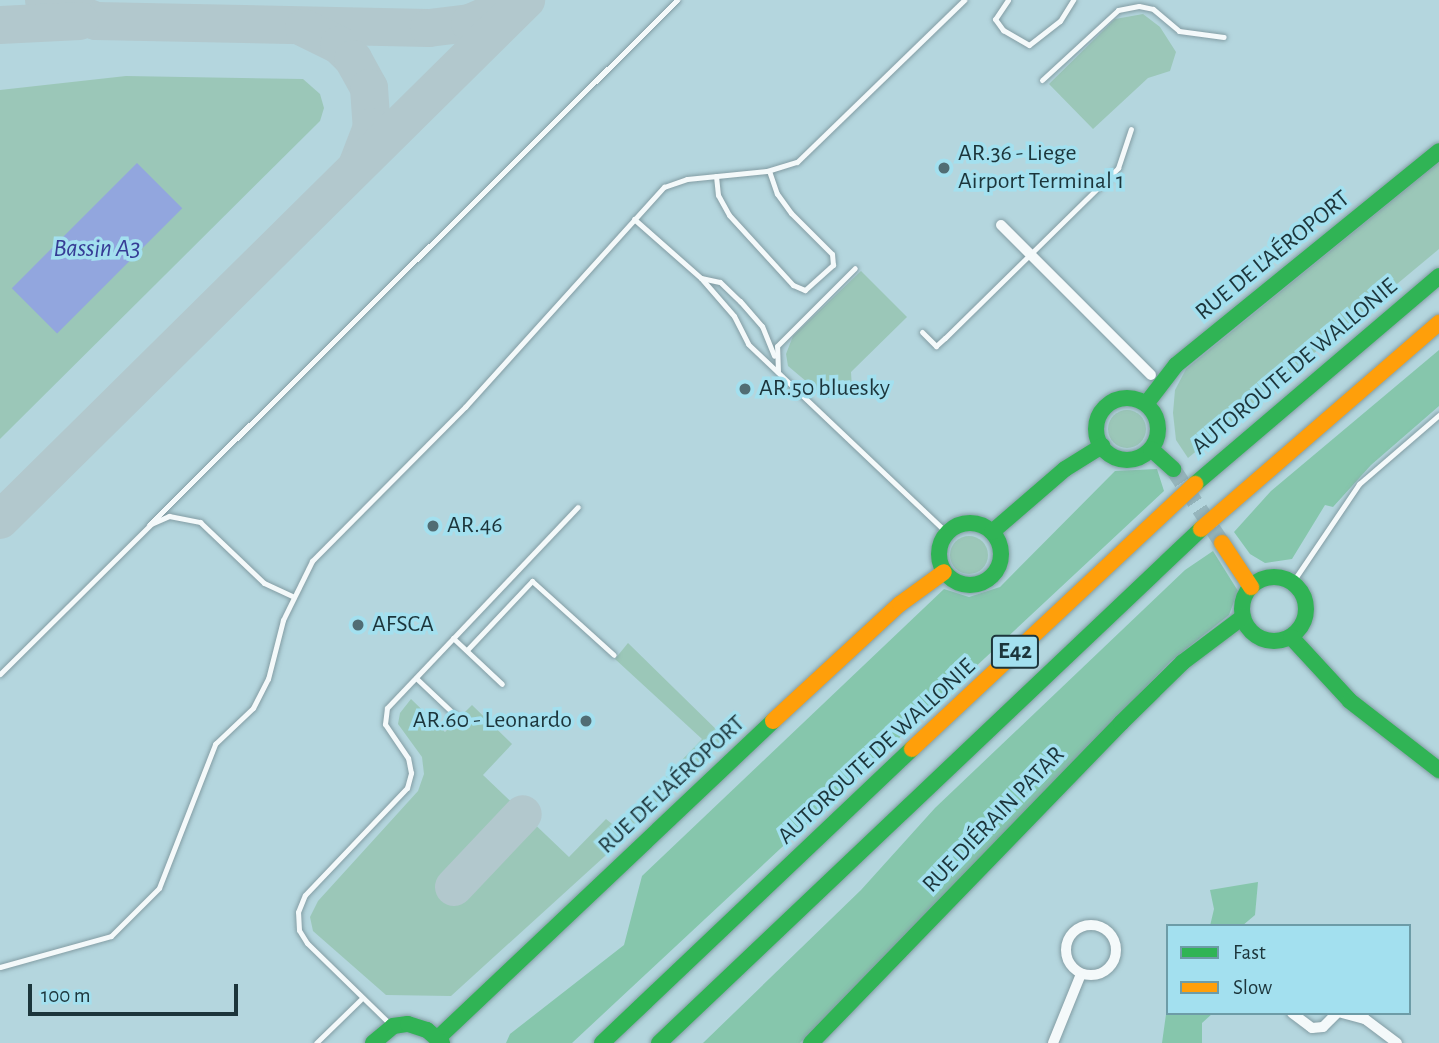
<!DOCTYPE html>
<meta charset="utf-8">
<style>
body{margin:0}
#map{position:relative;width:1439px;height:1043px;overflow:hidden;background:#b4d6de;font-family:"Alegreya Sans",sans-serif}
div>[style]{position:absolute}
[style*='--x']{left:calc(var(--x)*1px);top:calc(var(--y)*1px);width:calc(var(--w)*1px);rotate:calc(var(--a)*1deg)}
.green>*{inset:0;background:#9bc7b8}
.round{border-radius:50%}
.forest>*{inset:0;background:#86c6ac}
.water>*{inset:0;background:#92a6de;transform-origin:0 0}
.taxiway>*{height:38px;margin:-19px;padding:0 19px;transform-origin:19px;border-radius:19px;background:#b2c8cd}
.secondary-tunnel>*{height:16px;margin-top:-8px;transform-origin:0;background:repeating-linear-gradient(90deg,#96b6bd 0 16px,transparent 0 24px)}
.roads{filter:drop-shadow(0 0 2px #839da4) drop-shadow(0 0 2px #839da4)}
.lane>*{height:5px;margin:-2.5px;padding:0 2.5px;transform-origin:2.5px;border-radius:2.5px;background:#f4f9fa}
.street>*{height:10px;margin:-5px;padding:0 5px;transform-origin:5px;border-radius:5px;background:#f4f9fa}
.street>.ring{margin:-5px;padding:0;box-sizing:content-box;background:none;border:10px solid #f4f9fa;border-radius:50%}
.fast>*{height:16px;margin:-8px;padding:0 8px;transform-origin:8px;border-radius:8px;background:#30b455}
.fast>.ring{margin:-8px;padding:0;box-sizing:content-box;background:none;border:16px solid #30b455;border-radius:50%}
.slow>*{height:16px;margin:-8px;padding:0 8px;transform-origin:8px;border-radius:8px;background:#ff9f0a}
.dots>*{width:19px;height:19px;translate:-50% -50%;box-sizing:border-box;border:4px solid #a3e0ef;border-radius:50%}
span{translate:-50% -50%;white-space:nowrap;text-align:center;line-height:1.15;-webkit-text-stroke:7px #a3e0ef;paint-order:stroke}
.shield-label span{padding:2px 5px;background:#a3e0ef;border:2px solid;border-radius:5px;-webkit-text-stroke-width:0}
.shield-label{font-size:23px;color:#1c353b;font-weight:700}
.poi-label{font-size:24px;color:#1c353b}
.left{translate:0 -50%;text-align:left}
.right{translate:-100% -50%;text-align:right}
.street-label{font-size:24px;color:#1c353b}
.water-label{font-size:26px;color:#363c95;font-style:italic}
.legend{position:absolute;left:1166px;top:924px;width:245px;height:91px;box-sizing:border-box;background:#a3e0ef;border:2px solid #6d9ca7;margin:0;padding:9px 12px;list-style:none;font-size:21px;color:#1c353b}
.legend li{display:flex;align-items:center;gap:14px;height:35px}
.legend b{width:35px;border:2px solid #6d9ca7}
.scale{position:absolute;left:28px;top:984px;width:210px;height:32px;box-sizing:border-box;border:4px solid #1c353b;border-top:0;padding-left:9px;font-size:21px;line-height:24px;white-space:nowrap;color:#1c353b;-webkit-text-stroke:5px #a3e0ef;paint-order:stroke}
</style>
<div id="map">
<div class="green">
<i style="clip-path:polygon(1143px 14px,1160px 27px,1176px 52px,1170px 71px,1148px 78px,1093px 129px,1049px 84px,1115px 19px)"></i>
<i style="clip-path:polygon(126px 76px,303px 79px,320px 94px,324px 108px,320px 121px,0 439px,0 90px)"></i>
<i style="clip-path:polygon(1439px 162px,1439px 249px,1188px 458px,1176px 440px,1173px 413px,1175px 390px,1186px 369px)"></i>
<i style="clip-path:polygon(861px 271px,907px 317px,851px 372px,852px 389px,840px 397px,826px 398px,788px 366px,786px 354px,793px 336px)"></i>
<i class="round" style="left:1108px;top:410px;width:38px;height:38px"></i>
<i class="round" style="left:950px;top:536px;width:38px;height:38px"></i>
<i style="clip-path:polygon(628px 643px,725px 738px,627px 836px,451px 996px,386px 995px,313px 931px,310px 917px,318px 901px,418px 791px,424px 774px,422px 757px,398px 724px,400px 713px,411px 699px,445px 732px,472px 705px,512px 744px,483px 775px,569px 857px,606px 819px,617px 828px,702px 739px,615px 659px)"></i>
</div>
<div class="forest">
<i style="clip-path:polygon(1439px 350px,1439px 406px,1371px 465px,1333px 507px,1325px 505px,1292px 559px,1265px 563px,1250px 554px,1234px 532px,1271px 491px)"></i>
<i style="clip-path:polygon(1157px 469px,1164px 491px,572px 1043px,506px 1043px,510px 1034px,624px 945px,642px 876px,944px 589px,969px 597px,1000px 587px,1115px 471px)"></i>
<i style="clip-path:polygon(1213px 551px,1238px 591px,1229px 615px,1171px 661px,800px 1043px,703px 1043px,861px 890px,935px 808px,1185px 570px)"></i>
<i style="clip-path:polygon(1258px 882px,1255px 915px,1242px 926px,1210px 926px,1214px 909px,1210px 890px)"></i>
<i style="clip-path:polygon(1168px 1000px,1168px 1013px,1213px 1013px,1202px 1023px,1202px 1043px,1162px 1043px)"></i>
</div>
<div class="water">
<i style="left:137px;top:163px;width:64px;height:177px;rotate:45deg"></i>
</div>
<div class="taxiway">
<i style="--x:44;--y:0;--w:56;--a:22"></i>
<i style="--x:96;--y:21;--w:333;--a:1.2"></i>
<i style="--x:429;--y:28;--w:41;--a:-7"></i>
<i style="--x:470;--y:23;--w:45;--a:-23.7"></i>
<i style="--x:0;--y:25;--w:80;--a:-2.9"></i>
<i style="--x:304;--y:28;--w:39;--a:26"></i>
<i style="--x:339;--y:45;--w:20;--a:45"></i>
<i style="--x:353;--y:59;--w:33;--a:61"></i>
<i style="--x:369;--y:88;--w:39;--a:86"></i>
<i style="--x:372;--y:127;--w:39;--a:111"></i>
<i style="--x:0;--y:520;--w:740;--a:-44.67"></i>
<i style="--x:454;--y:887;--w:100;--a:-46.6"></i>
</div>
<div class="secondary-tunnel">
<i style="--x:1173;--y:469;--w:89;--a:56.5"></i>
</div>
<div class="roads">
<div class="lane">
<i style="--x:1008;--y:0;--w:23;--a:124"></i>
<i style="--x:995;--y:19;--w:14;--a:54"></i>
<i style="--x:1003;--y:30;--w:30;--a:30"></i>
<i style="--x:1029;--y:45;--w:39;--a:-38"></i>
<i style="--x:1060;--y:21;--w:25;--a:-58"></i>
<i style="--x:1042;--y:80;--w:103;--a:-42.6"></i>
<i style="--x:1118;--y:10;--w:21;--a:-11"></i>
<i style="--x:1139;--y:6;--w:14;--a:12"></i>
<i style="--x:1153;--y:9;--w:34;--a:40"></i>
<i style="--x:1179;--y:31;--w:45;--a:7.6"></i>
<i style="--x:716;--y:176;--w:19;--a:84"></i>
<i style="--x:718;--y:195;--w:23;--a:61"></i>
<i style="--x:729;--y:215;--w:95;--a:47.6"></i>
<i style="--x:793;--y:285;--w:13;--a:23"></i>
<i style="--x:805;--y:290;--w:38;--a:-42"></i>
<i style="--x:833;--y:265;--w:11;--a:-95"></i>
<i style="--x:832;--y:254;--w:58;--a:-135"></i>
<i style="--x:791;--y:213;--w:24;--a:-126"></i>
<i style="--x:777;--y:194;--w:24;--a:-109"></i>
<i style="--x:634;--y:219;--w:89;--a:41.4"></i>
<i style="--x:701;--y:278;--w:50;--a:49"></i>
<i style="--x:734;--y:316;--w:31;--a:63"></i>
<i style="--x:748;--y:344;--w:274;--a:43.5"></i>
<i style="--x:701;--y:278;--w:19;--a:12"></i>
<i style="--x:720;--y:282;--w:28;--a:44"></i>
<i style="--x:740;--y:301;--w:33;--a:49"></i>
<i style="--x:762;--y:326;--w:32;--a:68"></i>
<i style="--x:922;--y:332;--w:20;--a:45"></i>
<i style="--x:936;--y:346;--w:12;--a:-42"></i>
<i style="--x:945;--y:338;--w:243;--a:-44.5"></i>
<i style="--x:1118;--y:168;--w:41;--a:-71.6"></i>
<i style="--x:778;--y:372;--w:26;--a:-92"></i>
<i style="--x:777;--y:346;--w:110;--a:-45"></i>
<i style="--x:149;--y:525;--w:745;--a:-44.84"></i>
<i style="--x:1292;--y:583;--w:120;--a:-55.9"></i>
<i style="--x:1359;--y:484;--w:106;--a:-40.8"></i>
<i style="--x:453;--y:638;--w:67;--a:43.2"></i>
<i style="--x:467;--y:650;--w:95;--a:-46.7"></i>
<i style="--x:532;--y:581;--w:110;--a:42.1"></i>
<i style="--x:0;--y:674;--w:213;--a:-44.8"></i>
<i style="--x:151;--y:524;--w:20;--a:-24"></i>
<i style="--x:169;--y:516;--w:32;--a:11"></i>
<i style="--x:200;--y:522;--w:88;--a:43.6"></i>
<i style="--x:264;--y:583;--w:31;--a:25"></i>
<i style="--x:416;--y:678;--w:54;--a:43.5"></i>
<i style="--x:0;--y:967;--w:115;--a:-15.6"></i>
<i style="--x:111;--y:936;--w:68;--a:-45"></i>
<i style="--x:159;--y:888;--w:155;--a:-68.7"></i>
<i style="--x:215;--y:744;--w:52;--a:-43.5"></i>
<i style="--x:253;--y:708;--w:33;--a:-63"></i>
<i style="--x:268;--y:679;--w:61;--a:-75.7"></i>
<i style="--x:283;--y:620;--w:66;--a:-63.8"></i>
<i style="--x:312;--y:561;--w:217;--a:-45.2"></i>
<i style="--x:465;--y:407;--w:297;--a:-47.9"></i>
<i style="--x:664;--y:187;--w:24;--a:-19"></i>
<i style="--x:687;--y:179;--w:80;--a:-5.7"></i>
<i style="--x:767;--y:171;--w:31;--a:-17"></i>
<i style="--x:797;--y:162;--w:233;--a:-44.1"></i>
<i style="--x:390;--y:1024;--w:116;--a:-135.7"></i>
<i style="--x:307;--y:943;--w:15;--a:-122"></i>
<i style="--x:299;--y:930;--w:18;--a:-93"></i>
<i style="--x:298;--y:912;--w:18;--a:-68"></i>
<i style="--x:305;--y:895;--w:148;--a:-46.4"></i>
<i style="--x:407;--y:788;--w:16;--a:-75"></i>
<i style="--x:411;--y:773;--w:15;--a:-101"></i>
<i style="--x:408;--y:758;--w:41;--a:-124.1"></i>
<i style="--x:385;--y:724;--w:16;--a:-83"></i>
<i style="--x:387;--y:708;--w:277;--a:-46.5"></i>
<i style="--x:316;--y:1043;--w:62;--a:-44.3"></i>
</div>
<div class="street">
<i style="--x:1001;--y:225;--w:212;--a:45"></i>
<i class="ring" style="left:1066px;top:925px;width:40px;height:40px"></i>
<i style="--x:1292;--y:1013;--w:25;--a:37"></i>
<i style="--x:1312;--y:1028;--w:11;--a:-5"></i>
<i style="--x:1323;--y:1027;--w:20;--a:-45"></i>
<i style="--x:1342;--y:1013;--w:24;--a:15"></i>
<i style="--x:1365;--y:1019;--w:40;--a:37"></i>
<i style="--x:1053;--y:1043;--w:74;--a:-67.9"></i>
</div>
<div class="fast">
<i class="ring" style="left:1096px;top:398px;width:46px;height:46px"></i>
<i style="--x:1146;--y:404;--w:49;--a:-52.4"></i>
<i style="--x:1176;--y:365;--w:339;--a:-39.1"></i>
<i style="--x:1151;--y:449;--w:30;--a:42"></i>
<i style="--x:1195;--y:484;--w:321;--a:-40.4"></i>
<i class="ring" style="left:939px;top:523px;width:46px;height:46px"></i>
<i style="--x:992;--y:532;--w:96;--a:-40.8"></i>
<i style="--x:1065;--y:469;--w:44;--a:-31.9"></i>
<i class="ring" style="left:1242px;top:577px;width:48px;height:48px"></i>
<i style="--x:1291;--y:637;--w:87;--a:47.3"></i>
<i style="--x:1350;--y:701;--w:113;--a:37.8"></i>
<i style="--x:438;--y:1038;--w:461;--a:-43.4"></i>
<i style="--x:373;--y:1043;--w:26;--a:-40"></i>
<i style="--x:393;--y:1026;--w:15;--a:-8"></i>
<i style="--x:408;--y:1024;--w:20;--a:18"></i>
<i style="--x:427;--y:1030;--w:20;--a:41"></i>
<i style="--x:602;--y:1043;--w:427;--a:-43.5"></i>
<i style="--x:659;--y:1043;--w:747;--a:-43.48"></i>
<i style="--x:811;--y:1043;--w:446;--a:-45.9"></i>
<i style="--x:1121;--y:723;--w:87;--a:-44.5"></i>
<i style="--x:1183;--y:662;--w:75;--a:-36.9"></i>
</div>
<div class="slow">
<i style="--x:1201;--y:529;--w:315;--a:-40.9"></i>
<i style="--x:1222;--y:543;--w:53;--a:56.6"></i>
<i style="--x:773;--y:721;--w:173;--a:-42.7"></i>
<i style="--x:900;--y:604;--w:54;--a:-36"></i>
<i style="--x:912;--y:749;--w:388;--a:-43.1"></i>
</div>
</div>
<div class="dots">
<i style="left:944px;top:168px;background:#516d74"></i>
<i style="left:745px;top:389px;background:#516d74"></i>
<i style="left:433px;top:526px;background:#516d74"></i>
<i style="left:358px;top:625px;background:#516d74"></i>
<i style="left:586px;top:721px;background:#516d74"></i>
</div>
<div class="shield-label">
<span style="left:1015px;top:652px">E42</span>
</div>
<div class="poi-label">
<span class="left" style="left:958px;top:168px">AR.36 - Liege<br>Airport Terminal 1</span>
<span class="left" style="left:759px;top:389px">AR.50 bluesky</span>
<span class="left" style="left:447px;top:526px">AR.46</span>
<span class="left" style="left:372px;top:625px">AFSCA</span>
<span class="right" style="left:572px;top:721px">AR.60 - Leonardo</span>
</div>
<div class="street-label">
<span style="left:1273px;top:256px;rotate:-39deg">RUE DE L'AÉROPORT</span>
<span style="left:1295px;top:367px;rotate:-40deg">AUTOROUTE DE WALLONIE</span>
<span style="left:877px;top:752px;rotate:-43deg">AUTOROUTE DE WALLONIE</span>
<span style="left:672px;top:785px;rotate:-43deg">RUE DE L'AÉROPORT</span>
<span style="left:994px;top:820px;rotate:-46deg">RUE DIÉRAIN PATAR</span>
</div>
<div class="water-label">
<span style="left:97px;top:249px">Bassin A3</span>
</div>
<ul class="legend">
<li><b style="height:9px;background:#30b455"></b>Fast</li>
<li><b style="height:9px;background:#ff9f0a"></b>Slow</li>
</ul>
<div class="scale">100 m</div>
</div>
